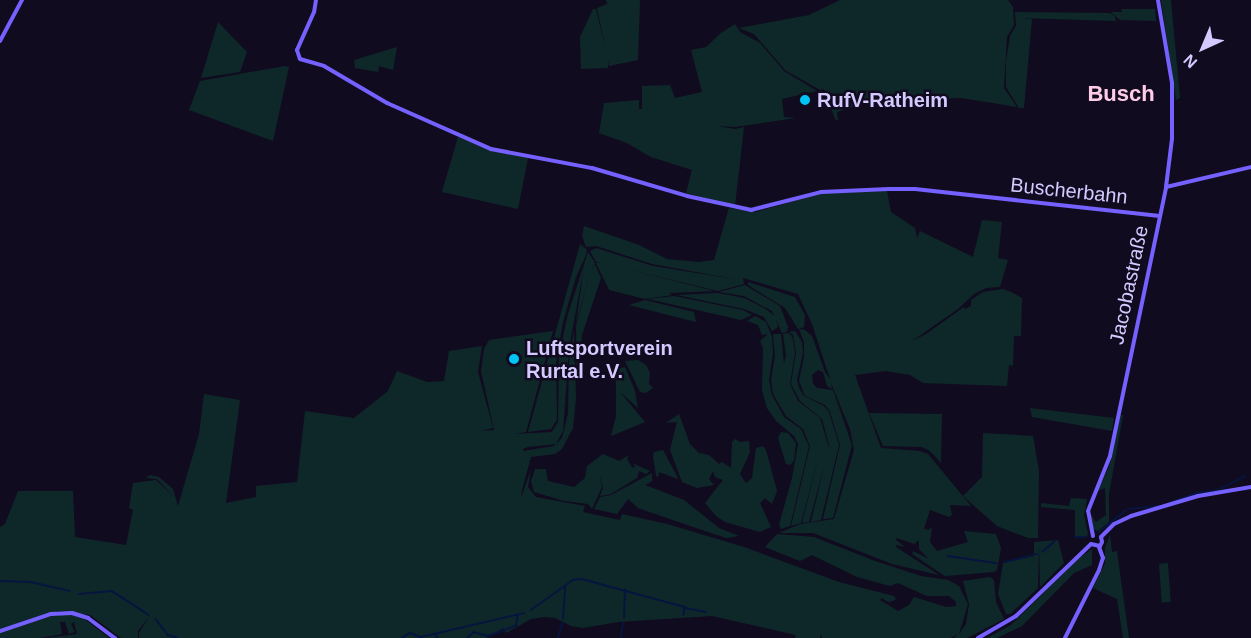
<!DOCTYPE html>
<meta charset="utf-8">
<style>
body{margin:0}
#map{position:relative;width:1251px;height:638px;overflow:hidden;background:#110b20;font-family:Arial,sans-serif}
div>[style]{position:absolute}
[style*='--x']{left:calc(var(--x)*1px);top:calc(var(--y)*1px);width:calc(var(--w)*1px);rotate:calc(var(--a)*1deg)}
.green>*{inset:0;background:#0e282a;transform-origin:0 0}
.stream>*{height:1.5px;margin:-0.75px;padding:0 0.75px;transform-origin:0.75px;border-radius:0.75px;background:#06153e}
.secondary>*{height:4px;margin:-2px;padding:0 2px;transform-origin:2px;border-radius:2px;background:#7561ff}
.dots>*{width:16px;height:16px;translate:-50% -50%;box-sizing:border-box;border:3px solid #110b20;border-radius:50%}
span{translate:-50% -50%;white-space:nowrap;text-align:center;line-height:1.15;-webkit-text-stroke:5px #110b20;paint-order:stroke}
.poi-label{font-size:20px;color:#d5caff;font-weight:700}
.left{translate:0 -50%;text-align:left}
.street-label{font-size:20px;color:#d5caff}
.quarter-label{font-size:22px;color:#ffcce7;font-weight:700}
.north{position:absolute;left:1173px;top:18px;width:60px;height:60px;-webkit-text-stroke:4px #110b20;paint-order:stroke;rotate:224deg;font-size:16px;font-weight:700;line-height:24px;text-align:center;color:#d5caff}
.north::after{content:'';display:block;margin:auto;width:21px;height:27px;background:#d5caff;clip-path:polygon(50% 0,100% 100%,50% 72%,0 100%)}
</style>
<div id="map">
<div class="green">
<i style="clip-path:polygon(606px 0,640px 0,638px 60px,609px 66px,608px 61px,608px 68px,581px 69px,580px 37px,593px 9px,596px 9px,606px 51px,597px 8px,607px 4px)"></i>
<i style="clip-path:polygon(840px 0,1008px 0,1013px 7px,1014px 25px,1007px 37px,1004px 88px,1017px 107px,962px 98px,872px 101px,837px 112px,838px 121px,835px 119px,824px 89px,820px 90px,785px 70px,754px 34px,739px 28px,809px 15px)"></i>
<i style="clip-path:polygon(1161px 0,1171px 0,1180px 98px,1176px 100px)"></i>
<i style="clip-path:polygon(1121px 9px,1155px 9px,1156px 21px,1120px 20px,1111px 12px,1122px 12px)"></i>
<i style="clip-path:polygon(1015px 12px,1110px 13px,1115px 16px,1116px 21px,1019px 18px,1032px 19px,1024px 108px,1019px 108px,1006px 87px,1006px 61px,1010px 36px,1016px 26px)"></i>
<i style="clip-path:polygon(218px 22px,247px 52px,240px 72px,201px 78px)"></i>
<i style="clip-path:polygon(735px 24px,740px 32px,760px 43px,784px 71px,817px 91px,782px 99px,784px 117px,796px 118px,735px 127px,717px 126px,735px 129px,744px 127px,735px 206px,686px 193px,692px 170px,651px 157px,627px 143px,599px 133px,604px 103px,639px 100px,639px 109px,642px 109px,642px 86px,670px 85px,675px 98px,702px 92px,691px 50px,706px 47px,721px 33px)"></i>
<i style="clip-path:polygon(397px 47px,393px 70px,379px 66px,378px 72px,355px 68px,354px 60px)"></i>
<i style="clip-path:polygon(285px 66px,289px 67px,273px 141px,189px 110px,200px 81px)"></i>
<i style="clip-path:polygon(458px 137px,494px 151px,528px 158px,518px 209px,442px 192px)"></i>
<i style="clip-path:polygon(887px 191px,891px 212px,915px 228px,917px 238px,920px 231px,973px 257px,982px 220px,1002px 222px,998px 258px,1008px 260px,1000px 287px,986px 288px,974px 294px,958px 309px,912px 341px,926px 334px,964px 307px,965px 309px,971px 306px,971px 300px,983px 292px,1003px 289px,1011px 292px,1022px 298px,1021px 336px,1014px 336px,1013px 366px,1009px 365px,1007px 386px,923px 383px,910px 375px,886px 371px,855px 375px,881px 448px,920px 451px,928px 454px,971px 506px,950px 505px,952px 515px,949px 517px,930px 510px,924px 529px,929px 530px,932px 527px,930px 542px,937px 551px,968px 542px,964px 531px,996px 534px,1001px 548px,997px 570px,994px 572px,945px 576px,912px 554px,913px 551px,929px 559px,919px 549px,919px 540px,914px 544px,897px 538px,896px 540px,905px 547px,896px 545px,896px 547px,939px 575px,892px 564px,813px 533px,779px 533px,800px 524px,834px 519px,854px 450px,850px 429px,831px 383px,832px 389px,827px 386px,823px 372px,818px 370px,812px 375px,813px 384px,817px 388px,833px 390px,852px 445px,833px 518px,823px 519px,840px 445px,830px 412px,825px 405px,805px 396px,799px 381px,804px 357px,804px 342px,799px 329px,805px 330px,812px 336px,825px 372px,830px 379px,812px 324px,798px 294px,743px 278px,744px 284px,718px 291px,596px 262px,590px 251px,596px 248px,653px 266px,740px 280px,652px 264px,596px 246px,586px 247px,582px 236px,584px 226px,639px 245px,667px 259px,699px 262px,714px 260px,729px 208px,756px 212px,823px 193px)"></i>
<i style="clip-path:polygon(580px 244px,587px 250px,586px 255px,576px 277px,563px 322px,556px 362px,557px 420px,551px 429px,528px 432px)"></i>
<i style="clip-path:polygon(588px 252px,595px 263px,590px 272px,595px 264px,601px 278px,582px 335px,577px 384px,576px 326px,590px 273px,576px 323px,584px 267px,569px 348px,563px 431px,556px 444px,528px 447px,523px 449px,523px 451px,554px 446px,562px 438px,568px 414px,569px 361px,574px 330px,576px 398px,573px 428px,562px 449px,555px 454px,531px 457px,522px 490px,521px 498px,531px 469px,528px 487px,536px 497px,585px 506px,583px 512px,620px 520px,622px 514px,667px 524px,744px 547px,839px 582px,894px 596px,896px 599px,893px 601px,888px 602px,882px 598px,880px 600px,898px 611px,909px 605px,914px 597px,946px 607px,956px 606px,956px 602px,949px 596px,927px 596px,898px 583px,890px 586px,857px 577px,812px 555px,800px 561px,765px 547px,777px 534px,814px 537px,875px 561px,921px 576px,948px 580px,959px 586px,968px 604px,959px 634px,966px 624px,969px 604px,963px 581px,990px 577px,994px 580px,996px 602px,1004px 619px,967px 638px,954px 638px,958px 634px,951px 638px,822px 638px,821px 634px,820px 638px,795px 638px,796px 635px,712px 616px,618px 622px,583px 628px,571px 626px,555px 618px,544px 617px,531px 619px,506px 633px,503px 628px,487px 638px,139px 638px,139px 633px,149px 617px,138px 631px,138px 638px,121px 638px,90px 615px,58px 611px,0 630px,0 527px,5px 524px,18px 491px,73px 491px,75px 537px,126px 545px,133px 510px,129px 508px,133px 483px,156px 480px,175px 498px,157px 479px,146px 478px,150px 475px,159px 477px,173px 489px,178px 506px,199px 434px,204px 394px,240px 400px,226px 503px,256px 497px,256px 486px,297px 482px,305px 411px,354px 418px,388px 391px,397px 371px,427px 382px,444px 381px,449px 351px,482px 346px,478px 372px,493px 428px,480px 431px,494px 430px,481px 371px,484px 349px,489px 340px,553px 331px,526px 432px,515px 434px,552px 432px,558px 422px,559px 355px,568px 314px)"></i>
<i style="clip-path:polygon(596px 263px,602px 263px,714px 291px,669px 293px,672px 295px,645px 299px,609px 290px)"></i>
<i style="clip-path:polygon(748px 282px,795px 297px,805px 315px,804px 327px,798px 329px,785px 308px,748px 285px)"></i>
<i style="clip-path:polygon(745px 285px,780px 306px,788px 327px,787px 332px,782px 333px,772px 311px,744px 296px,719px 292px)"></i>
<i style="clip-path:polygon(718px 293px,744px 298px,764px 308px,775px 316px,778px 327px,772px 331px,764px 317px,744px 309px,677px 295px)"></i>
<i style="clip-path:polygon(674px 296px,743px 310px,752px 315px,741px 320px,648px 299px)"></i>
<i style="clip-path:polygon(645px 300px,694px 312px,696px 322px,629px 305px)"></i>
<i style="clip-path:polygon(755px 316px,766px 322px,772px 337px,773px 353px,769px 380px,772px 395px,784px 417px,801px 429px,809px 446px,790px 526px,781px 529px,779px 525px,792px 478px,798px 444px,794px 436px,776px 421px,767px 408px,762px 390px,763px 348px,760px 341px,768px 334px,762px 335px,758px 325px,747px 321px)"></i>
<i style="clip-path:polygon(795px 331px,802px 342px,803px 353px,797px 380px,799px 388px,804px 396px,824px 406px,829px 412px,839px 445px,821px 520px,811px 522px,829px 445px,822px 419px,800px 401px,791px 384px,796px 352px,793px 335px,789px 332px)"></i>
<i style="clip-path:polygon(788px 333px,792px 336px,795px 352px,790px 384px,798px 401px,820px 418px,829px 448px,809px 522px,802px 523px,820px 452px,801px 523px,791px 526px,810px 446px,803px 429px,786px 416px,773px 394px,771px 380px,775px 356px,773px 334px,781px 334px,784px 364px,786px 355px,783px 334px)"></i>
<i style="clip-path:polygon(638px 360px,646px 365px,650px 373px,649px 384px,653px 388px,646px 393px,640px 392px,625px 361px)"></i>
<i style="clip-path:polygon(625px 367px,635px 391px,638px 408px,620px 392px,645px 422px,611px 436px,616px 416px,616px 369px)"></i>
<i style="clip-path:polygon(1030px 408px,1114px 418px,1112px 431px,1032px 417px)"></i>
<i style="clip-path:polygon(869px 413px,942px 414px,941px 463px,930px 451px,922px 447px,883px 446px)"></i>
<i style="clip-path:polygon(679px 414px,690px 444px,699px 453px,709px 455px,719px 464px,722px 462px,731px 468px,732px 442px,735px 439px,740px 442px,749px 441px,750px 452px,740px 474px,746px 483px,752px 478px,756px 448px,763px 446px,766px 450px,777px 491px,772px 504px,765px 498px,760px 503px,771px 527px,760px 532px,725px 522px,716px 516px,705px 503px,723px 480px,715px 477px,713px 471px,709px 479px,714px 485px,697px 488px,682px 482px,670px 450px,677px 422px,666px 423px)"></i>
<i style="clip-path:polygon(1120px 415px,1123px 415px,1109px 494px,1109px 522px,1098px 531px,1092px 529px,1090px 513px,1096px 522px,1106px 515px,1105px 488px,1098px 491px,1109px 467px)"></i>
<i style="clip-path:polygon(781px 432px,788px 433px,796px 443px,794px 461px,790px 465px,786px 464px,778px 438px)"></i>
<i style="clip-path:polygon(983px 433px,1033px 436px,1039px 471px,1038px 538px,1028px 538px,997px 526px,963px 496px,982px 477px)"></i>
<i style="clip-path:polygon(663px 450px,677px 476px,678px 479px,659px 472px,658px 477px,656px 476px,653px 456px,654px 452px)"></i>
<i style="clip-path:polygon(603px 454px,619px 461px,629px 455px,627px 459px,632px 467px,635px 468px,634px 464px,650px 471px,646px 474px,639px 471px,637px 478px,611px 494px,600px 496px,603px 488px,599px 472px,602px 487px,592px 509px,588px 504px,564px 501px,534px 492px,531px 481px,535px 469px,546px 469px,548px 481px,574px 487px,585px 478px,587px 466px)"></i>
<i style="clip-path:polygon(652px 473px,652px 481px,645px 485px,684px 500px,719px 528px,739px 536px,726px 538px,702px 530px,638px 508px,628px 499px,617px 514px,594px 509px,600px 497px,611px 495px)"></i>
<i style="clip-path:polygon(1071px 498px,1087px 499px,1084px 515px,1088px 534px,1086px 538px,1075px 538px,1075px 510px,1041px 507px,1041px 503px,1069px 506px)"></i>
<i style="clip-path:polygon(1110px 535px,1112px 552px,1117px 551px,1129px 638px,1123px 638px,1117px 599px,1093px 588px,1105px 563px,1105px 548px)"></i>
<i style="clip-path:polygon(1058px 540px,1064px 563px,1040px 587px,1039px 545px,1038px 588px,1010px 614px,1006px 614px,998px 594px,1003px 563px,1034px 556px,1034px 542px)"></i>
<i style="clip-path:polygon(1092px 549px,1092px 565px,1074px 573px,1022px 626px,997px 638px,987px 638px,1011px 625px,1078px 559px)"></i>
<i style="left:1168px;top:563px;width:39px;height:9px;rotate:86deg"></i>
<i style="clip-path:polygon(69px 614px,82px 617px,109px 638px,45px 638px,77px 634px,74px 622px,71px 624px,75px 632px,69px 634px,65px 622px,60px 622px,62px 634px,40px 638px,0 638px,0 633px,8px 629px,52px 616px)"></i>
</div>
<div class="stream">
<i style="--x:1169;--y:503;--w:29;--a:-20"></i>
<i style="--x:1196;--y:493;--w:22;--a:-8"></i>
<i style="--x:1218;--y:490;--w:30;--a:-27"></i>
<i style="--x:1129;--y:509;--w:29;--a:-6"></i>
<i style="--x:1099;--y:532;--w:35;--a:-39"></i>
<i style="--x:1075;--y:537;--w:11;--a:0"></i>
<i style="--x:1042;--y:552;--w:16;--a:-40"></i>
<i style="--x:948;--y:556;--w:49;--a:8.3"></i>
<i style="--x:1005;--y:562;--w:33;--a:-14"></i>
<i style="--x:0;--y:581;--w:31;--a:2"></i>
<i style="--x:31;--y:582;--w:40;--a:13"></i>
<i style="--x:79;--y:594;--w:33;--a:-5"></i>
<i style="--x:112;--y:591;--w:44;--a:33"></i>
<i style="--x:686;--y:608;--w:20;--a:11"></i>
<i style="--x:531;--y:610;--w:52;--a:-35.5"></i>
<i style="--x:573;--y:580;--w:9;--a:-6"></i>
<i style="--x:582;--y:579;--w:107;--a:15.2"></i>
<i style="--x:685;--y:607;--w:8;--a:97"></i>
<i style="--x:624;--y:618;--w:28;--a:-88"></i>
<i style="--x:156;--y:619;--w:20;--a:53"></i>
<i style="--x:168;--y:635;--w:10;--a:17"></i>
<i style="--x:563;--y:619;--w:32;--a:-86"></i>
<i style="--x:435;--y:634;--w:5;--a:53"></i>
<i style="--x:402;--y:638;--w:9;--a:-32"></i>
<i style="--x:410;--y:633;--w:12;--a:20"></i>
<i style="--x:421;--y:637;--w:106;--a:-13.1"></i>
<i style="--x:467;--y:638;--w:9;--a:-41"></i>
<i style="--x:474;--y:632;--w:15;--a:16"></i>
<i style="--x:488;--y:636;--w:30;--a:-20"></i>
<i style="--x:516;--y:626;--w:11;--a:-80"></i>
<i style="--x:558;--y:638;--w:15;--a:-74"></i>
<i style="--x:621;--y:638;--w:15;--a:-82"></i>
</div>
<div class="secondary">
<i style="--x:316;--y:0;--w:12;--a:99"></i>
<i style="--x:314;--y:12;--w:42;--a:114.1"></i>
<i style="--x:297;--y:50;--w:9;--a:72"></i>
<i style="--x:300;--y:59;--w:25;--a:16"></i>
<i style="--x:324;--y:66;--w:73;--a:30.4"></i>
<i style="--x:387;--y:103;--w:114;--a:23.9"></i>
<i style="--x:491;--y:149;--w:103;--a:10.7"></i>
<i style="--x:592;--y:168;--w:99;--a:16.4"></i>
<i style="--x:687;--y:196;--w:66;--a:12.3"></i>
<i style="--x:751;--y:210;--w:72;--a:-14.4"></i>
<i style="--x:821;--y:192;--w:68;--a:-2.5"></i>
<i style="--x:889;--y:189;--w:26;--a:0"></i>
<i style="--x:915;--y:189;--w:244;--a:6.3"></i>
<i style="--x:0;--y:41;--w:47;--a:-61.8"></i>
<i style="--x:1166;--y:187;--w:87;--a:-13.2"></i>
<i style="--x:1093;--y:536;--w:25;--a:-101"></i>
<i style="--x:1088;--y:511;--w:59;--a:-68.2"></i>
<i style="--x:1110;--y:456;--w:275;--a:-78.2"></i>
<i style="--x:1166;--y:187;--w:48;--a:-82.9"></i>
<i style="--x:1172;--y:139;--w:56;--a:-90"></i>
<i style="--x:1172;--y:83;--w:84;--a:-99.6"></i>
<i style="--x:1101;--y:537;--w:18;--a:-45"></i>
<i style="--x:1114;--y:524;--w:19;--a:-25"></i>
<i style="--x:1131;--y:516;--w:70;--a:-16.6"></i>
<i style="--x:1198;--y:496;--w:54;--a:-9.6"></i>
<i style="--x:1091;--y:544;--w:9;--a:13"></i>
<i style="--x:1100;--y:546;--w:4;--a:-63"></i>
<i style="--x:1102;--y:542;--w:5;--a:-101"></i>
<i style="--x:0;--y:631;--w:54;--a:-18.4"></i>
<i style="--x:51;--y:614;--w:21;--a:-3"></i>
<i style="--x:72;--y:613;--w:17;--a:17"></i>
<i style="--x:88;--y:618;--w:34;--a:37"></i>
<i style="--x:978;--y:638;--w:44;--a:-30.1"></i>
<i style="--x:1016;--y:616;--w:104;--a:-43.8"></i>
<i style="--x:1065;--y:638;--w:76;--a:-63.4"></i>
<i style="--x:1099;--y:570;--w:13;--a:-72"></i>
<i style="--x:1103;--y:558;--w:12;--a:-110"></i>
</div>
<div class="dots">
<i style="left:805px;top:100px;background:#00c4f5"></i>
<i style="left:514px;top:359px;background:#00c4f5"></i>
</div>
<div class="poi-label">
<span class="left" style="left:817px;top:100px">RufV-Ratheim</span>
<span class="left" style="left:526px;top:360px">Luftsportverein<br>Rurtal e.V.</span>
</div>
<div class="street-label">
<span style="left:1069px;top:191px;rotate:6deg">Buscherbahn</span>
<span style="left:1129px;top:285px;rotate:-78deg">Jacobastraße</span>
</div>
<div class="quarter-label">
<span style="left:1121px;top:94px">Busch</span>
</div>
<div class="north">N</div>
</div>
